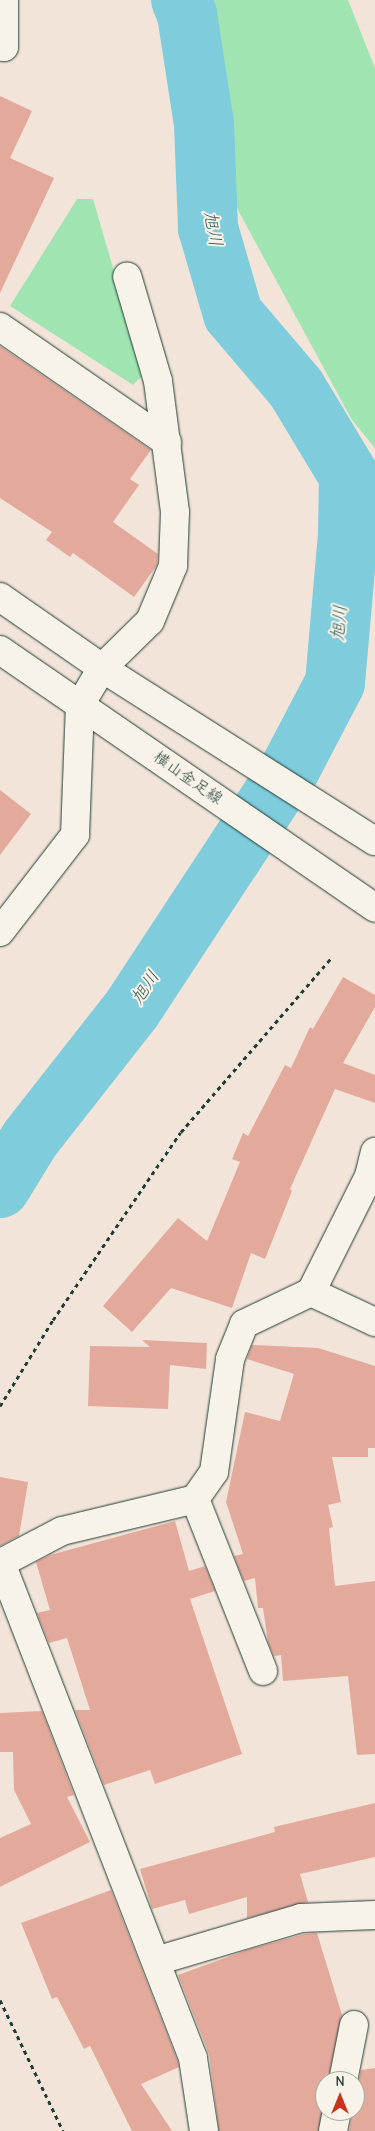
<!DOCTYPE html>
<meta charset="utf-8">
<style>
body{margin:0}
#map{position:relative;width:375px;height:2131px;overflow:hidden;background:#f3e4d9;font-family:"Comic Neue","Klee One",sans-serif}
div>[style]{position:absolute}
[style*='--x']{left:calc(var(--x)*1px);top:calc(var(--y)*1px);width:calc(var(--w)*1px);rotate:calc(var(--a)*1deg)}
.green>*{inset:0;background:#a0e5b1}
.river>*{height:60px;margin:-30px;padding:0 30px;transform-origin:30px;border-radius:30px;background:#7eccdc}
.building>*{inset:0;background:#e3aa9c}
.path>*{height:3px;margin-top:-1.5px;transform-origin:0;background:repeating-linear-gradient(90deg,#1f3d34 0 4px,transparent 0 8px)}
.roads{filter:drop-shadow(0 0 1px #1f3d34) drop-shadow(0 0 1px #1f3d34)}
.minor>*{height:28px;margin:-14px;padding:0 14px;transform-origin:14px;border-radius:14px;background:#f7f3e8}
.tertiary>*{height:28px;margin:-14px;padding:0 14px;transform-origin:14px;border-radius:14px;background:#f7f3e8}
span{translate:-50% -50%;white-space:nowrap;text-align:center;line-height:1.15;-webkit-text-stroke:4px #f7f3e8;paint-order:stroke}
.street-label{font-size:16px;color:#1f3d34}
.water-label{font-size:18px;color:#325a56;font-style:italic}
.north{position:absolute;left:315px;top:2071px;width:50px;height:50px;box-sizing:border-box;background:#f7f3e8;border:1px solid #a1aaa0;border-radius:50%;rotate:0deg;font-size:14px;font-weight:700;line-height:20px;text-align:center;color:#1f3d34}
.north::after{content:'';display:block;margin:auto;width:18px;height:22px;background:#c8321e;clip-path:polygon(50% 0,100% 100%,50% 72%,0 100%)}
</style>
<div id="map">
<div class="green">
<i style="clip-path:polygon(202px 0,348px 0,375px 68px,375px 448px,352px 420px,239px 212px,220px 160px,214px 26px)"></i>
<i style="clip-path:polygon(77px 199px,93px 199px,144px 374px,133px 385px,10px 306px)"></i>
</div>
<div class="river">
<i style="--x:0;--y:1188;--w:57;--a:-58.5"></i>
<i style="--x:30;--y:1139;--w:165;--a:-51.9"></i>
<i style="--x:132;--y:1009;--w:290;--a:-56.7"></i>
<i style="--x:291;--y:767;--w:95;--a:-62.4"></i>
<i style="--x:335;--y:683;--w:150;--a:-85"></i>
<i style="--x:348;--y:534;--w:58;--a:-89"></i>
<i style="--x:349;--y:476;--w:103;--a:-121.1"></i>
<i style="--x:296;--y:388;--w:97;--a:-130.4"></i>
<i style="--x:233;--y:314;--w:90;--a:-106.2"></i>
<i style="--x:208;--y:228;--w:104;--a:-92.2"></i>
<i style="--x:204;--y:124;--w:111;--a:-98.8"></i>
<i style="--x:187;--y:14;--w:15;--a:-113"></i>
</div>
<div class="building">
<i style="clip-path:polygon(0 96px,32px 111px,10px 158px,54px 178px,0 293px)"></i>
<i style="clip-path:polygon(0 346px,151px 450px,130px 479px,139px 485px,113px 522px,158px 554px,157px 565px,134px 597px,73px 553px,70px 557px,46px 540px,52px 532px,0 498px)"></i>
<i style="clip-path:polygon(0 790px,31px 814px,0 855px)"></i>
<i style="clip-path:polygon(343px 977px,375px 995px,375px 1007px,343px 1063px,375px 1075px,375px 1103px,335px 1089px,290px 1189px,292px 1191px,265px 1259px,251px 1253px,232px 1308px,171px 1288px,132px 1332px,103px 1306px,178px 1218px,207px 1241px,240px 1162px,232px 1159px,243px 1133px,248px 1136px,285px 1065px,291px 1068px,310px 1027px,313px 1029px)"></i>
<i style="clip-path:polygon(142px 1340px,207px 1343px,206px 1369px,170px 1365px,168px 1409px,88px 1406px,90px 1346px,150px 1347px)"></i>
<i style="clip-path:polygon(252px 1345px,318px 1348px,375px 1366px,375px 1448px,368px 1448px,368px 1457px,332px 1457px,341px 1502px,328px 1505px,333px 1527px,329px 1528px,335px 1586px,375px 1581px,375px 1754px,357px 1755px,348px 1676px,283px 1681px,281px 1655px,274px 1656px,268px 1642px,263px 1608px,258px 1608px,255px 1578px,244px 1581px,234px 1556px,243px 1554px,226px 1502px,245px 1412px,280px 1421px,294px 1374px,247px 1359px)"></i>
<i style="clip-path:polygon(0 1477px,28px 1482px,19px 1536px,0 1546px)"></i>
<i style="clip-path:polygon(175px 1521px,189px 1571px,205px 1566px,215px 1591px,190px 1599px,242px 1754px,155px 1784px,150px 1770px,104px 1785px,75px 1710px,90px 1710px,67px 1638px,49px 1643px,37px 1613px,50px 1610px,36px 1562px,50px 1555px)"></i>
<i style="clip-path:polygon(42px 1711px,74px 1795px,67px 1797px,90px 1842px,0 1887px,0 1838px,31px 1824px,14px 1790px,13px 1752px,0 1752px,0 1713px)"></i>
<i style="clip-path:polygon(375px 1803px,375px 1857px,300px 1874px,308px 1902px,247px 1918px,247px 1897px,189px 1914px,185px 1900px,152px 1909px,140px 1869px,275px 1832px,274px 1827px)"></i>
<i style="clip-path:polygon(111px 1890px,178px 2062px,179px 2067px,141px 2084px,172px 2131px,132px 2131px,90px 2046px,84px 2049px,57px 1997px,52px 1999px,21px 1923px)"></i>
<i style="clip-path:polygon(317px 1933px,342px 2015px,328px 2081px,325px 2081px,325px 2101px,318px 2131px,219px 2131px,209px 2054px,178px 1975px,247px 1950px,304px 1934px)"></i>
<i style="clip-path:polygon(375px 2068px,375px 2131px,349px 2131px,361px 2070px)"></i>
</div>
<div class="path">
<i style="--x:0;--y:1406;--w:101;--a:-58.4"></i>
<i style="--x:53;--y:1320;--w:227;--a:-55.8"></i>
<i style="--x:181;--y:1132;--w:231;--a:-49.2"></i>
<i style="--x:0;--y:2000;--w:145;--a:64.3"></i>
</div>
<div class="roads">
<div class="minor">
<i style="--x:0;--y:46;--w:4;--a:14"></i>
<i style="--x:4;--y:47;--w:47;--a:-90"></i>
<i style="--x:0;--y:327;--w:203;--a:34.6"></i>
<i style="--x:0;--y:932;--w:123;--a:-52.3"></i>
<i style="--x:75;--y:835;--w:130;--a:-87.8"></i>
<i style="--x:80;--y:705;--w:43;--a:-59.3"></i>
<i style="--x:102;--y:668;--w:67;--a:-44.4"></i>
<i style="--x:150;--y:621;--w:60;--a:-67.3"></i>
<i style="--x:173;--y:566;--w:54;--a:-87.9"></i>
<i style="--x:175;--y:512;--w:132;--a:-97.4"></i>
<i style="--x:158;--y:381;--w:109;--a:-106.4"></i>
<i style="--x:311;--y:1292;--w:71;--a:25.1"></i>
<i style="--x:195;--y:1499;--w:185;--a:68.4"></i>
<i style="--x:156;--y:1961;--w:151;--a:-16.5"></i>
<i style="--x:301;--y:1918;--w:74;--a:-2.3"></i>
<i style="--x:343;--y:2081;--w:57;--a:-78.9"></i>
<i style="--x:204;--y:2131;--w:74;--a:-98.6"></i>
<i style="--x:193;--y:2058;--w:531;--a:-111.2"></i>
<i style="--x:1;--y:1563;--w:69;--a:-27.7"></i>
<i style="--x:62;--y:1531;--w:137;--a:-13.5"></i>
<i style="--x:195;--y:1499;--w:33;--a:-55"></i>
<i style="--x:214;--y:1472;--w:114;--a:-81.9"></i>
<i style="--x:230;--y:1359;--w:38;--a:-68"></i>
<i style="--x:244;--y:1324;--w:74;--a:-25.5"></i>
<i style="--x:311;--y:1292;--w:130;--a:-63.4"></i>
<i style="--x:369;--y:1176;--w:25;--a:-76"></i>
<i style="--x:333;--y:2131;--w:20;--a:-79"></i>
</div>
<div class="tertiary">
<i style="--x:0;--y:597;--w:124;--a:34.8"></i>
<i style="--x:102;--y:668;--w:323;--a:32.4"></i>
<i style="--x:0;--y:650;--w:455;--a:34.5"></i>
</div>
</div>
<div class="street-label">
<span style="left:188px;top:778px;rotate:35deg">横山金足線</span>
</div>
<div class="water-label">
<span style="left:212px;top:229px;rotate:80deg">旭川</span>
<span style="left:340px;top:623px;rotate:-85deg">旭川</span>
<span style="left:146px;top:988px;rotate:-56deg">旭川</span>
</div>
<div class="north">N</div>
</div>
